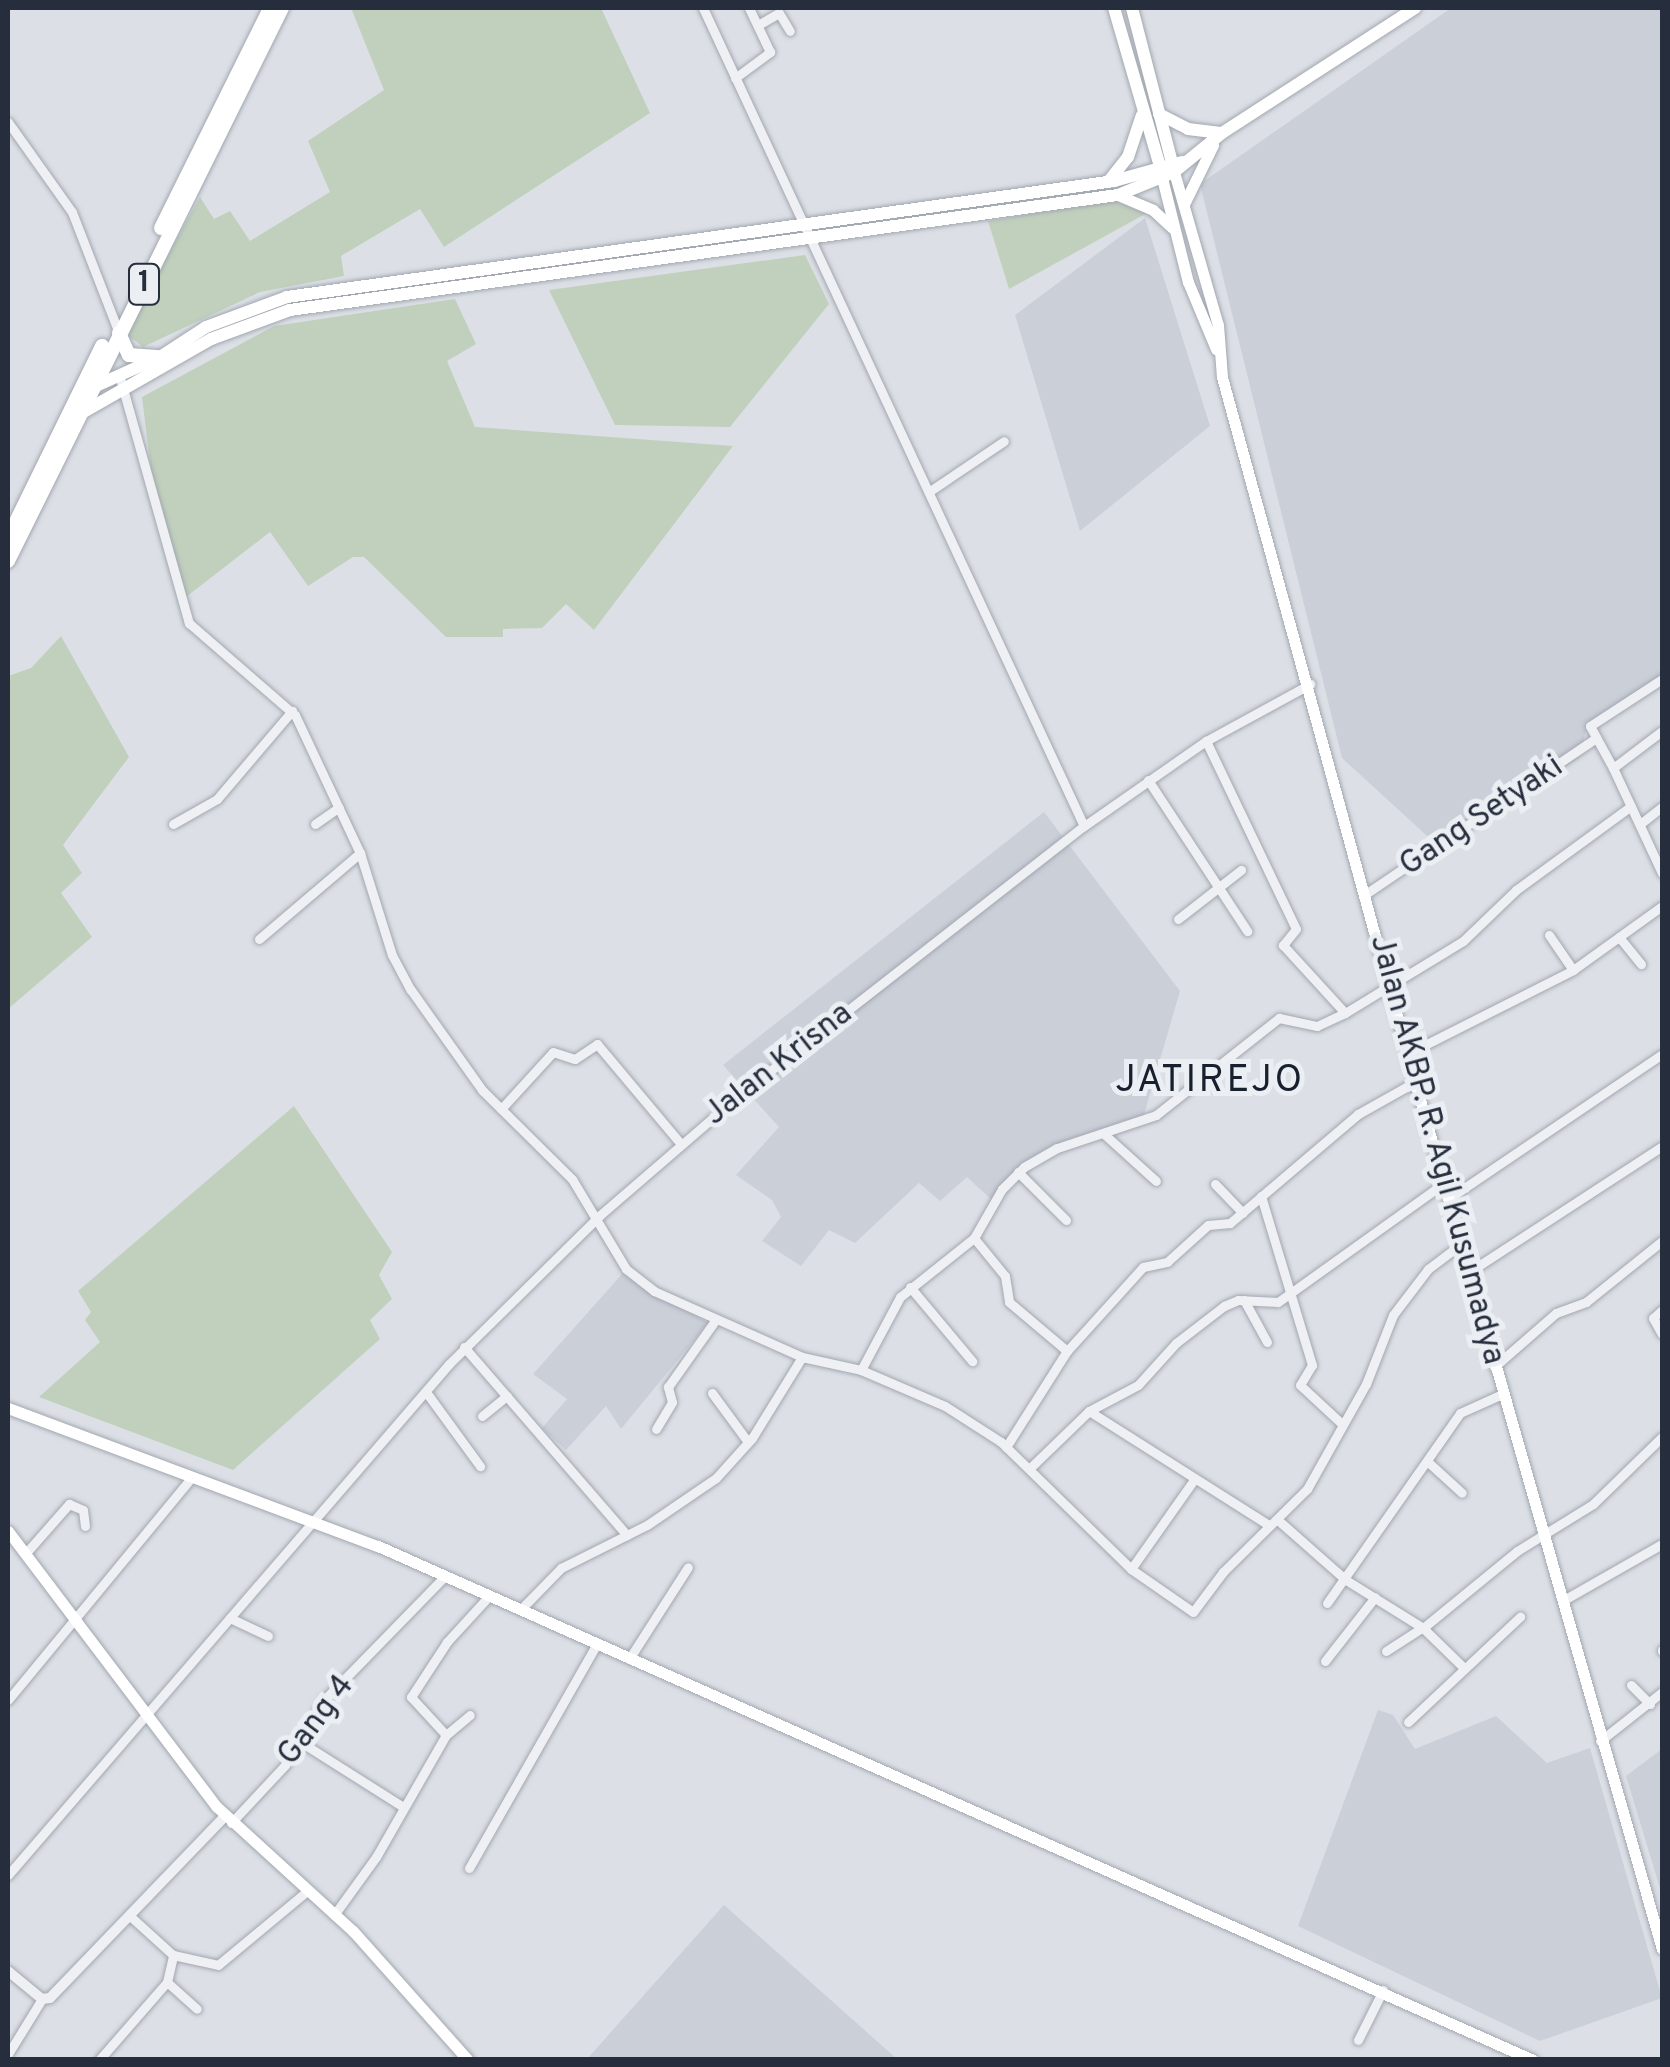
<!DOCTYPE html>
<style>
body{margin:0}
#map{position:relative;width:1670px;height:2067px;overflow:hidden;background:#dce0e6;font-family:Overpass,sans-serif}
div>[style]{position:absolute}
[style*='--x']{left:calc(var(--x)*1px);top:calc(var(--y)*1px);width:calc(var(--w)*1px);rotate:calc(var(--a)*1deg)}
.built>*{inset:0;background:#cacfd8}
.green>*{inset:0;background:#c1d0bd}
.roads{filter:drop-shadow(0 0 2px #a2a7b0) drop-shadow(0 0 2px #a2a7b0)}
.minor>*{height:9px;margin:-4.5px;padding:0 4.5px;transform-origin:4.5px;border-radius:4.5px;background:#eef0f4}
.tertiary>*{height:10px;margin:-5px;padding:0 5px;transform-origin:5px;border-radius:5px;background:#eef0f4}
.secondary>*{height:11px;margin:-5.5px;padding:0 5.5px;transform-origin:5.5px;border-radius:5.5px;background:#fff}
.primary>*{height:12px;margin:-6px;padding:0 6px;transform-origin:6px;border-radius:6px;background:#fff}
.trunk>*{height:14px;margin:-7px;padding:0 7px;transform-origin:7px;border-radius:7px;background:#fff}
span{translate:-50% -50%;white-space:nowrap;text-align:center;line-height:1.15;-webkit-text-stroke:10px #ebeff4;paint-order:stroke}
.shield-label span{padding:2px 8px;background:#ebeff4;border:2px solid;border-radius:8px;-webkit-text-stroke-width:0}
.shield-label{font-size:30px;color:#262d3c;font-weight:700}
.street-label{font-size:32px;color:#262d3c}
.quarter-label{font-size:38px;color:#181f2d;letter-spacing:2.5px}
.frame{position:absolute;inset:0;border:10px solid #262d3c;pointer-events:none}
</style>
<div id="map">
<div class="built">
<i style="clip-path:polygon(1451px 8px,1662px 8px,1662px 677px,1588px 723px,1579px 758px,1437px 845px,1342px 758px,1200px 184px)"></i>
<i style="clip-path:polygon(1145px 218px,1210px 426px,1080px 531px,1015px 315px)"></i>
<i style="clip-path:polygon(1044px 812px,1180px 991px,1143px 1118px,1045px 1151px,993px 1201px,967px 1177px,940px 1201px,919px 1183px,855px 1243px,829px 1230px,801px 1266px,762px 1241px,781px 1217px,772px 1200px,736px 1175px,779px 1127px,723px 1065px)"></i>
<i style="clip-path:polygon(623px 1273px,708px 1323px,621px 1429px,606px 1406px,566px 1450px,542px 1428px,567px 1399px,533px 1374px)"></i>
<i style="clip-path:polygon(1378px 1710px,1393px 1715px,1415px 1749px,1496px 1716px,1547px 1763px,1590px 1748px,1662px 1998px,1540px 2041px,1298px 1926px)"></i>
<i style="clip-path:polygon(1662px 1749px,1662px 1895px,1626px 1776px)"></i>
<i style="clip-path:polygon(724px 1905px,897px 2059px,587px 2059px)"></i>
</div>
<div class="green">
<i style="clip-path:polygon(351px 8px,601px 8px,650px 113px,444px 247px,420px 209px,341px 256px,344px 276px,260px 292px,143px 347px,125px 333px,200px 197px,214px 219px,230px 211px,250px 241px,330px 192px,308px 141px,384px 90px)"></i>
<i style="clip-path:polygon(1112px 200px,1147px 213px,1009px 289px,988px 221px)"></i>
<i style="clip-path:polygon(805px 255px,829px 304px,730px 427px,615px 425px,549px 290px)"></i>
<i style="clip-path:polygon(455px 299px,476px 344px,447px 361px,475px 427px,733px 446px,594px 630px,566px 604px,542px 628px,503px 629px,503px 637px,446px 637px,364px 557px,353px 557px,308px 586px,270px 532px,186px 597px,151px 470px,142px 397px,274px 326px)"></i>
<i style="clip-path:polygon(61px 636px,129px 757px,63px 845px,82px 873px,61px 893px,92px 937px,8px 1009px,8px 676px,31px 668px)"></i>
<i style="clip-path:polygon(294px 1106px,392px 1252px,379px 1275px,392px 1299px,370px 1320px,380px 1339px,233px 1470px,39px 1397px,100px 1342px,85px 1320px,91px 1312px,78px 1291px)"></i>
</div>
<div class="roads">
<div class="minor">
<i style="--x:703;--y:8;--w:902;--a:65.03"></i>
<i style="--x:758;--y:25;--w:24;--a:-30"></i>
<i style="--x:779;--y:13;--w:21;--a:59"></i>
<i style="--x:735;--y:78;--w:44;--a:-36.6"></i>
<i style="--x:770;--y:52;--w:49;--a:-115.5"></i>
<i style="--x:8;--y:122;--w:110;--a:54.6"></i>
<i style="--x:72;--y:212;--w:130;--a:68.8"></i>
<i style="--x:120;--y:378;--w:255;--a:74.3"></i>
<i style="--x:189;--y:623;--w:140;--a:41"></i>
<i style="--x:295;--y:715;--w:153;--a:64.8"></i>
<i style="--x:360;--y:853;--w:107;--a:72.6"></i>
<i style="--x:392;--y:955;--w:40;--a:62"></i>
<i style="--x:411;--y:990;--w:123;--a:54.6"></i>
<i style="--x:482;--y:1090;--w:127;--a:44.7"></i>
<i style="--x:572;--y:1179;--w:105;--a:59"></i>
<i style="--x:626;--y:1269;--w:36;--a:38"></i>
<i style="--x:654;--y:1291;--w:162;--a:24"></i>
<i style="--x:802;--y:1357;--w:60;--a:12.4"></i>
<i style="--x:861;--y:1370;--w:91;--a:23.2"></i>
<i style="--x:945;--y:1406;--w:67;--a:32.7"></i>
<i style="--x:1001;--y:1442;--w:182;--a:44.3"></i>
<i style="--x:1131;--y:1569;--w:75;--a:34.7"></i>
<i style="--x:1193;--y:1612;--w:50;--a:-53.1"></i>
<i style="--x:1223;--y:1572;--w:118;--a:-44.7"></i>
<i style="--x:1307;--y:1489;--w:120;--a:-60.7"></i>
<i style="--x:1366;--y:1384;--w:74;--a:-68.6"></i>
<i style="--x:1393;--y:1315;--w:58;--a:-52.7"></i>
<i style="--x:1428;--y:1269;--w:41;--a:-37.1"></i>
<i style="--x:930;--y:491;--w:89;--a:-34"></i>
<i style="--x:1662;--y:679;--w:86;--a:146.9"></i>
<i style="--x:1590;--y:726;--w:48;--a:61.3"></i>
<i style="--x:1613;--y:768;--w:61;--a:-37.1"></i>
<i style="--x:1206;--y:741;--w:208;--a:64.4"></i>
<i style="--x:1296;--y:929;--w:21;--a:129"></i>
<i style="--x:1283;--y:945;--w:92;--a:47.6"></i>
<i style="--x:1613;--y:768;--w:116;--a:65"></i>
<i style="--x:1148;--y:780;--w:181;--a:56.7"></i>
<i style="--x:173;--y:824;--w:51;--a:-29.6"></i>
<i style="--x:217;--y:799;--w:116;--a:-49.6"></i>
<i style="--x:315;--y:824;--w:29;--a:-35"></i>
<i style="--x:1640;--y:824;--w:28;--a:-38"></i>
<i style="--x:1367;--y:893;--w:277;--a:-34.1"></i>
<i style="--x:1178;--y:919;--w:80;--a:-37.9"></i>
<i style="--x:1549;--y:935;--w:42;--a:55.6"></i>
<i style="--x:1619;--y:937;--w:35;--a:51"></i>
<i style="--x:259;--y:939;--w:133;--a:-40.4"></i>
<i style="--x:1409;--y:1053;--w:184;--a:-26.8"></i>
<i style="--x:1573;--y:970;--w:110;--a:-35.7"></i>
<i style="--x:501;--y:1109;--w:77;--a:-47.6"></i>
<i style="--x:553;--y:1052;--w:23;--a:18"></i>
<i style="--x:575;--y:1059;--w:27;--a:-34"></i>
<i style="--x:597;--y:1044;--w:131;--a:50"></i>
<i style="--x:1104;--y:1134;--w:70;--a:42.1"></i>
<i style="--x:1018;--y:1172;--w:68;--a:45"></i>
<i style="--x:1215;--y:1184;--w:40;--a:46"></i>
<i style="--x:1261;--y:1196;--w:177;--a:73.2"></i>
<i style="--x:1312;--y:1365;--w:23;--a:121"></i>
<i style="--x:1300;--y:1385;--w:57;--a:42.9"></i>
<i style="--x:1448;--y:1199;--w:258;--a:-34.1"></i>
<i style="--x:974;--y:1238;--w:49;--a:50.8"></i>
<i style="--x:1005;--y:1276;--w:26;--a:81"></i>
<i style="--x:1009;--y:1302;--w:76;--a:40.2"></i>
<i style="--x:1067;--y:1351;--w:113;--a:-47.9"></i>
<i style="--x:1143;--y:1267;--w:25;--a:-12"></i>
<i style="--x:1167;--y:1262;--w:55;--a:-42.1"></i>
<i style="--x:1208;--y:1225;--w:22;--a:-5"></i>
<i style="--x:1230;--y:1223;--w:168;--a:-40.4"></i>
<i style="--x:1358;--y:1114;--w:65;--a:-29.3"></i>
<i style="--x:1469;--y:1272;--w:230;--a:-33.1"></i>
<i style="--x:910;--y:1287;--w:97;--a:50"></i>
<i style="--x:1244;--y:1300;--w:48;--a:61.3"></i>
<i style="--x:1662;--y:1310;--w:12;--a:138"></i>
<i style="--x:1653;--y:1318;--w:18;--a:61"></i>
<i style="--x:464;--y:1347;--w:249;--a:49.1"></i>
<i style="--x:1494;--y:1367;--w:82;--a:-41.1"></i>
<i style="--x:1556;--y:1313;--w:32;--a:-20"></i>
<i style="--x:1586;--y:1302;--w:97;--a:-38.8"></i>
<i style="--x:861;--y:1370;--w:83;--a:-61.9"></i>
<i style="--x:900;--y:1297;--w:95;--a:-38.6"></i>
<i style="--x:974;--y:1238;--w:56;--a:-60.3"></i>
<i style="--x:1002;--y:1189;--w:31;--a:-45"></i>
<i style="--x:1024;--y:1167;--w:38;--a:-30"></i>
<i style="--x:1057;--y:1148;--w:104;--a:-18.4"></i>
<i style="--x:1156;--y:1115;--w:157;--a:-38.3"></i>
<i style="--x:1279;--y:1018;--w:39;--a:12"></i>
<i style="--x:1317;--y:1026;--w:31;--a:-25"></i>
<i style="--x:1345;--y:1013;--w:138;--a:-31.4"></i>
<i style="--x:1463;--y:941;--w:74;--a:-43.9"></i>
<i style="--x:1516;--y:890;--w:142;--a:-36.1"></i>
<i style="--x:426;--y:1392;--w:92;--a:53.9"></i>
<i style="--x:712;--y:1393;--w:61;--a:53.7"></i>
<i style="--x:1089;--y:1411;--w:214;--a:32.4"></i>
<i style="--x:482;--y:1416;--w:32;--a:-39"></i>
<i style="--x:656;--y:1429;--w:31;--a:-59"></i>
<i style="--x:672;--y:1402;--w:16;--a:-105"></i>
<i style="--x:668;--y:1387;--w:80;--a:-54.7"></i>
<i style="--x:1006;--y:1447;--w:114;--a:-57.6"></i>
<i style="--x:1427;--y:1461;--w:47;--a:42.4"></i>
<i style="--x:1030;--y:1468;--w:82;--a:-44"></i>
<i style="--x:1089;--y:1411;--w:55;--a:-28"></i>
<i style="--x:1138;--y:1385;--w:57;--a:-47.9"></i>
<i style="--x:1176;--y:1343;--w:61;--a:-37.6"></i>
<i style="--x:1224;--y:1306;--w:15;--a:-23"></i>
<i style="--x:1238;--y:1300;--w:40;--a:2.9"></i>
<i style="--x:1278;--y:1302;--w:203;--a:-35.6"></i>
<i style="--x:1279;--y:1521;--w:89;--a:41.4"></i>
<i style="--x:1346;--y:1580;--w:91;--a:31.9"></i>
<i style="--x:1423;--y:1628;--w:122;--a:-39.3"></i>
<i style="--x:1517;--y:1551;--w:89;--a:-31.7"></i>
<i style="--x:1593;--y:1504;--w:96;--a:-44.2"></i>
<i style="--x:25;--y:1554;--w:67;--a:-48.7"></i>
<i style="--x:69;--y:1504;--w:15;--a:23"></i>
<i style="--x:83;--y:1510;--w:16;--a:83"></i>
<i style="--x:1131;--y:1569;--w:108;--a:-54.8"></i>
<i style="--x:1562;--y:1601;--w:115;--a:-29.7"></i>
<i style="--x:1327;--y:1603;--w:232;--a:-55"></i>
<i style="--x:1460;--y:1413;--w:46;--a:-24.3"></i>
<i style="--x:520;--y:1610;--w:59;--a:-45.7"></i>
<i style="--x:561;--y:1568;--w:96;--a:-26.6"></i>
<i style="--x:647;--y:1525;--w:83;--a:-34.3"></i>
<i style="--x:716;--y:1478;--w:54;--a:-48"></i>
<i style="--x:752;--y:1438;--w:95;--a:-58.3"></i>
<i style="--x:230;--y:1618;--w:42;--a:25.3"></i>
<i style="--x:1423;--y:1628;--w:57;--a:44.3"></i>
<i style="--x:1662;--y:1650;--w:1;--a:90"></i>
<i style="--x:1386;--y:1651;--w:40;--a:-32.9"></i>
<i style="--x:629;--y:1659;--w:109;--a:-57.3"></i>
<i style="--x:1325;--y:1661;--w:81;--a:-52"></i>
<i style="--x:1631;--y:1685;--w:27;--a:45"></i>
<i style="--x:8;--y:1700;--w:288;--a:-50.5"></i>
<i style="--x:1408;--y:1722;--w:154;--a:-43.2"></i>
<i style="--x:446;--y:1735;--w:31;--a:-40"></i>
<i style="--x:299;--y:1741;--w:122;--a:32.3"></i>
<i style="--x:1600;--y:1741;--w:79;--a:-38.3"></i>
<i style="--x:231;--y:1823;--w:79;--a:-47"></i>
<i style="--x:285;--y:1765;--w:76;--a:-59"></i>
<i style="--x:324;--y:1700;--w:173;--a:-45.7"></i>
<i style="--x:469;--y:1868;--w:258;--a:-60.3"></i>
<i style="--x:8;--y:1875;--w:675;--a:-49.21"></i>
<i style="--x:449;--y:1364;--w:211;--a:-44.6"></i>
<i style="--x:599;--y:1216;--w:184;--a:-40.8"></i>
<i style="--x:738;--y:1096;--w:439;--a:-38"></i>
<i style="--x:1084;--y:826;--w:149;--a:-34.9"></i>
<i style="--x:1206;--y:741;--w:119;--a:-28.7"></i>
<i style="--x:334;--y:1915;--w:72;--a:-54.1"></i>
<i style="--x:376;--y:1857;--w:141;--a:-60.2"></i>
<i style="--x:446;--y:1735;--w:52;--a:-132.6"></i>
<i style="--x:411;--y:1697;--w:66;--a:-56.8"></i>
<i style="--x:447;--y:1642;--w:62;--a:-47.6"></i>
<i style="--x:130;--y:1916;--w:58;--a:42.2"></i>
<i style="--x:173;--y:1955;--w:46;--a:12.5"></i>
<i style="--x:218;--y:1965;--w:116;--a:-39.7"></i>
<i style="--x:167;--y:1982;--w:40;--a:42"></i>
<i style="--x:1358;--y:2040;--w:56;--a:-63.4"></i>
<i style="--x:8;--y:2054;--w:65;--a:-58.3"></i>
<i style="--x:99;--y:2060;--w:103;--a:-48.9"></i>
<i style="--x:167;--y:1982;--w:28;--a:-77"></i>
</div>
<div class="tertiary">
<i style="--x:8;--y:1971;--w:44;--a:39.5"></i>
<i style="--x:42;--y:1999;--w:8;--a:-7"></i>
<i style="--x:50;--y:1998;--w:252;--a:-46.1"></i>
</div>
<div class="secondary">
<i style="--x:1174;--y:172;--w:159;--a:74"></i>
<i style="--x:1218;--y:325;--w:52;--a:85.6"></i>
<i style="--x:1222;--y:377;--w:731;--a:74.69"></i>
<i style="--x:1415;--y:1082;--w:901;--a:74.1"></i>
<i style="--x:1162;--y:178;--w:107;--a:76"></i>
<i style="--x:1188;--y:282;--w:73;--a:67.3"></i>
<i style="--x:1118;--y:195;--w:38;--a:23"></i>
<i style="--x:1153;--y:210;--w:26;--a:43"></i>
<i style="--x:1184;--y:204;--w:66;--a:-63.8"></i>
<i style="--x:8;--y:1408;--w:395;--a:20.5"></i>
<i style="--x:378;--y:1546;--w:1264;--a:23.99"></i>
<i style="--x:8;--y:1531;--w:346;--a:52.9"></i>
<i style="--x:217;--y:1807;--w:184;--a:42.4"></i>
<i style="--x:353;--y:1931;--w:173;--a:48.3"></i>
</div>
<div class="primary">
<i style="--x:1114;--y:8;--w:169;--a:73.8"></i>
<i style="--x:1132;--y:8;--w:167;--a:75.5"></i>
<i style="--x:1159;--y:114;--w:33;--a:27"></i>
<i style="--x:1188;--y:129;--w:31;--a:7"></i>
<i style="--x:1109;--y:181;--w:31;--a:-52"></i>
<i style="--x:1128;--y:157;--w:44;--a:-71.6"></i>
<i style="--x:87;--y:390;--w:80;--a:-24.3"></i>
<i style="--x:160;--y:357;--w:55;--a:-33.1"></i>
<i style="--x:206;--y:327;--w:86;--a:-20.3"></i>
<i style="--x:287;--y:297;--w:835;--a:-7.98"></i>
<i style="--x:1114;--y:181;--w:71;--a:-15.6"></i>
<i style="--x:80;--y:414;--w:151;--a:-29.8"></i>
<i style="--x:211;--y:339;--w:84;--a:-20.2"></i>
<i style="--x:290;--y:310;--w:836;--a:-7.91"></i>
<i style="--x:1118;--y:195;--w:61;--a:-22.3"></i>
<i style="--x:1174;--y:172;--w:62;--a:-39.1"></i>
<i style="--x:1222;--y:133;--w:230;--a:-32.9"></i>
</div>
<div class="trunk">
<i style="--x:161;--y:228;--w:246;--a:-63.6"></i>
<i style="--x:119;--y:333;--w:24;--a:66"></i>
<i style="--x:129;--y:355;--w:31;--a:4"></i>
<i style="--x:8;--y:538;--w:214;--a:-63.9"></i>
<i style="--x:8;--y:561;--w:617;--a:-63.64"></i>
</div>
</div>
<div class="shield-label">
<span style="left:144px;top:284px">1</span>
</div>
<div class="street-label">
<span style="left:1482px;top:817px;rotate:-34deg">Gang Setyaki</span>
<span style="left:779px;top:1065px;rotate:-38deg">Jalan Krisna</span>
<span style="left:1436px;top:1150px;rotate:75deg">Jalan AKBP. R. Agil Kusumadya</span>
<span style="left:317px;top:1721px;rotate:-53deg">Gang 4</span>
</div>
<div class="quarter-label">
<span style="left:1210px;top:1082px">JATIREJO</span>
</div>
<div class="frame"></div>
</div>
